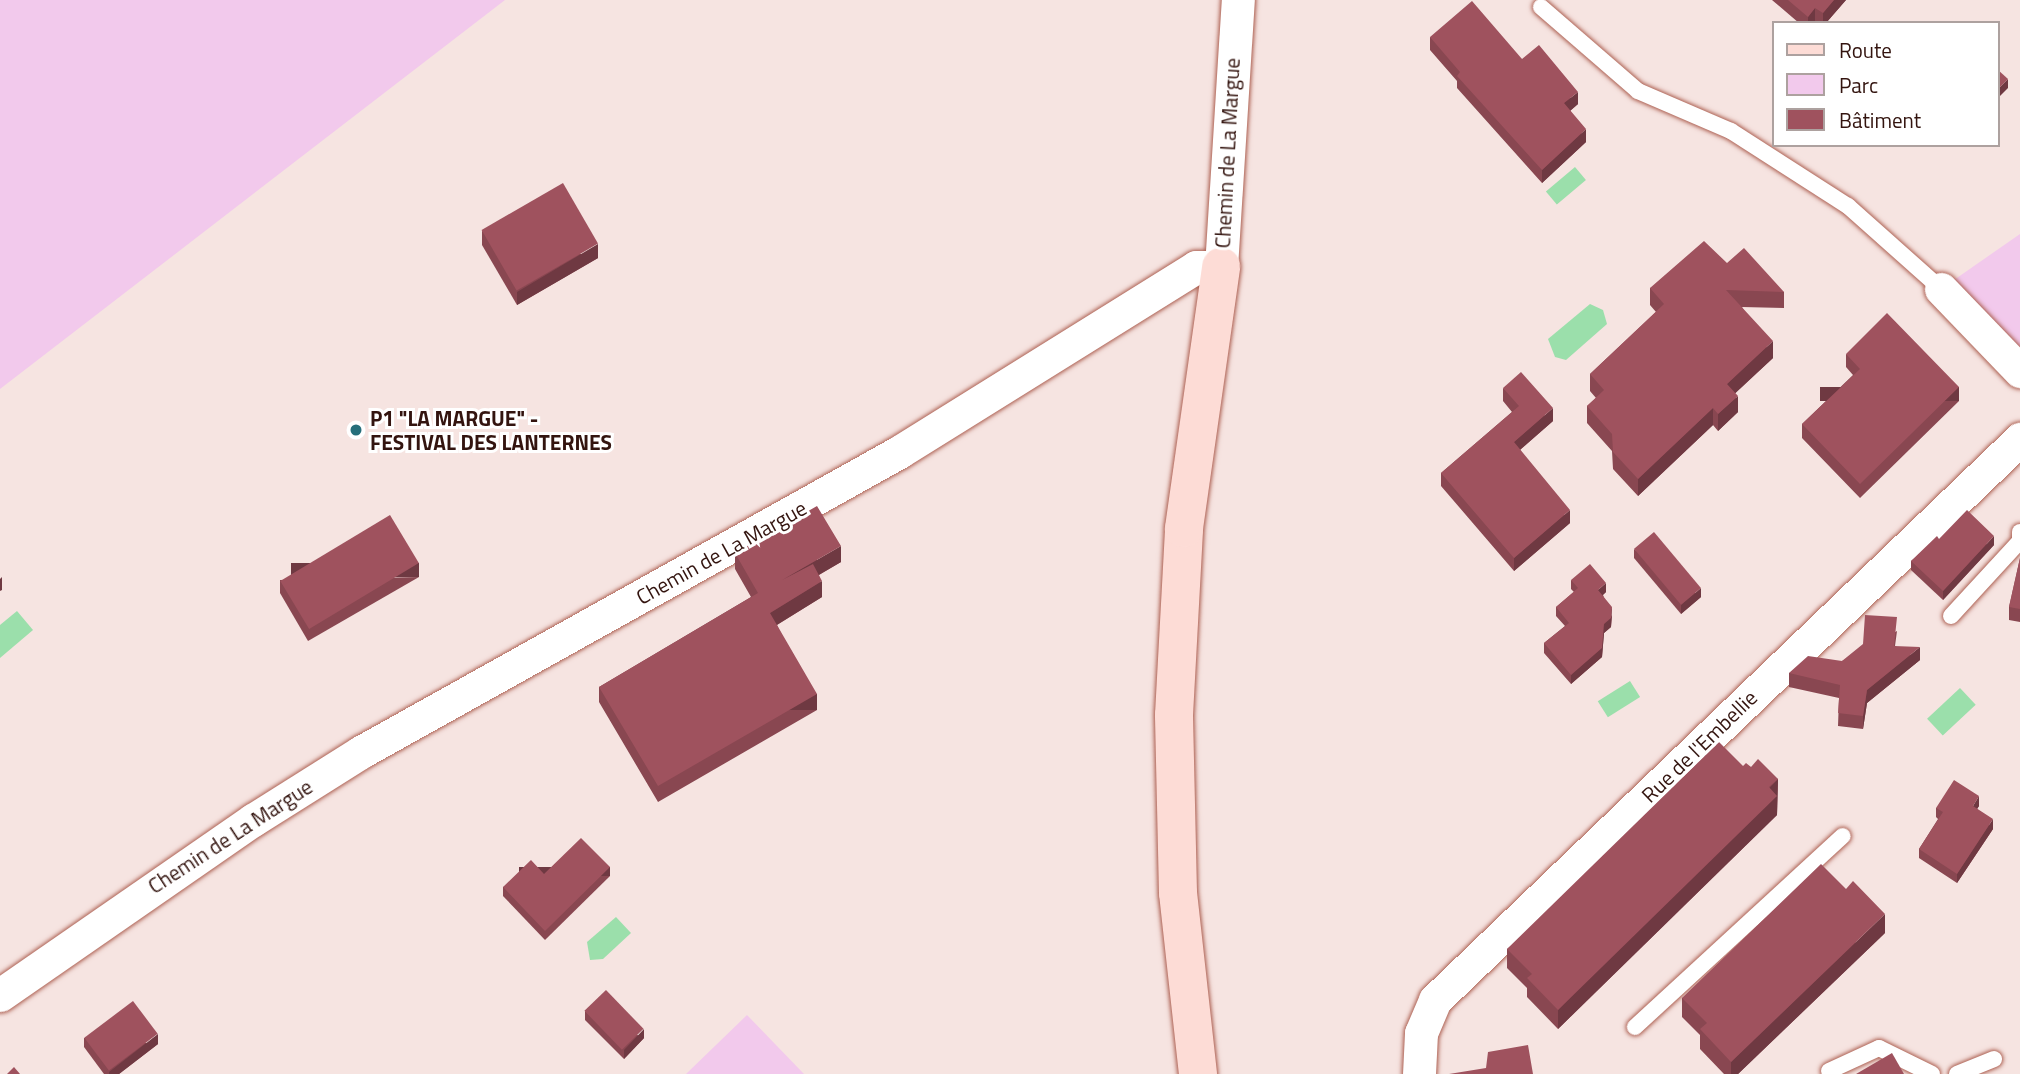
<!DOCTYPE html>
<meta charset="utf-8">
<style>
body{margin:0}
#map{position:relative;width:2020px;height:1074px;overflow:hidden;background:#f6e4e1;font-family:"Titillium Web",sans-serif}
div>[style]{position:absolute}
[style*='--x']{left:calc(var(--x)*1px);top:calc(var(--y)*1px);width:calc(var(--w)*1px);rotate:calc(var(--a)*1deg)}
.green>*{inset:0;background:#f2c9ec}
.water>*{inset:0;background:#9bdfab;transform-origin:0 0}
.roads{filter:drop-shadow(0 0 2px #ad6153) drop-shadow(0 0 2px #ad6153)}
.lane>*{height:16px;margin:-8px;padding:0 8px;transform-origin:8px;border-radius:8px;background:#fff}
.street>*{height:33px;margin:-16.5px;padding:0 16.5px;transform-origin:16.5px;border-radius:16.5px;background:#fff}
.primary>*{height:38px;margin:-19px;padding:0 19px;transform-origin:19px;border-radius:19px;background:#fddcd6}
.wall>*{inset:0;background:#894751}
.shaded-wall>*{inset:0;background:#6f3942;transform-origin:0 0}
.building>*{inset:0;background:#9f525e;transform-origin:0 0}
.dots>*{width:19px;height:19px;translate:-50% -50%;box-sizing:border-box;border:4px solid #fff;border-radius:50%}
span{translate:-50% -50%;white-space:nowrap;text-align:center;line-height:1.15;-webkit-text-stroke:6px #fff;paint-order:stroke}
.street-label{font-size:21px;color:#33140f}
.poi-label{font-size:21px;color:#33140f;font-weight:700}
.left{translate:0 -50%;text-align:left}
.legend{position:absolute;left:1772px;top:21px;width:228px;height:126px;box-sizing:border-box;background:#fff;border:2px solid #ada19f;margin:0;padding:9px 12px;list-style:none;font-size:21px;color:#33140f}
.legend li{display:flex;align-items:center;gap:14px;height:35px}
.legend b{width:35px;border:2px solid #ada19f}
</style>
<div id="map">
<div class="green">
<i style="clip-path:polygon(0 0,505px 0,0 389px)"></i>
<i style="clip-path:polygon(2020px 234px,2020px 371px,1941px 289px)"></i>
<i style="clip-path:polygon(747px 1015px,804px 1074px,686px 1074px)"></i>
</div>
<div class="water">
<i style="left:1575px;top:167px;width:17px;height:38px;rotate:50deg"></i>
<i style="clip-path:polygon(1590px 304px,1603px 310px,1607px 324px,1566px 360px,1555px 357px,1548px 339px)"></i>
<i style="clip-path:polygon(17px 611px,33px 630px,0 658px,0 625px)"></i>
<i style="left:1630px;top:681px;width:19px;height:38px;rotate:58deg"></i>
<i style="left:1960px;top:688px;width:23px;height:45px;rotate:47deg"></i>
<i style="clip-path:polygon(616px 917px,631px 933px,603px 959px,590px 960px,587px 942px)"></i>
</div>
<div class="roads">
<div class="lane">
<i style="--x:1541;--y:7;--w:128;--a:40.9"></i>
<i style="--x:1638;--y:91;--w:101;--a:23.3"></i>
<i style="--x:1731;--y:131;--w:139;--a:32.7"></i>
<i style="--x:1848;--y:206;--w:125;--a:41.7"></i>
<i style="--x:1951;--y:616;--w:102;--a:-47.4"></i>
<i style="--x:2020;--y:541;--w:9;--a:-90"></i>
<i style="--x:1635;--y:1027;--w:282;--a:-42.6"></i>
<i style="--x:1829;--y:1071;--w:55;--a:-24.7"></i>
<i style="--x:1879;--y:1048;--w:59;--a:26.1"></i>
<i style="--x:1957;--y:1074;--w:40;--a:-22"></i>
</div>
<div class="street">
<i style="--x:1941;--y:289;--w:114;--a:46.1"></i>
<i style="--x:0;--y:995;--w:308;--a:-34.7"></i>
<i style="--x:253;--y:820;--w:128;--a:-32.2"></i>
<i style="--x:361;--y:752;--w:616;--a:-29.14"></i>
<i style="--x:899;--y:452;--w:350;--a:-31.9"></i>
<i style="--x:1196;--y:267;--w:25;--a:0"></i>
<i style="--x:1221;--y:267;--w:268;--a:-86.4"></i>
<i style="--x:1419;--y:1074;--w:41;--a:-87.2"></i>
<i style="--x:1421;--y:1033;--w:36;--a:-67"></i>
<i style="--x:1435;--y:1000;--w:811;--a:-43.8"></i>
</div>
<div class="primary">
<i style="--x:1198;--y:1074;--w:182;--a:-96.3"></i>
<i style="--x:1178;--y:893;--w:178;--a:-91.3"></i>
<i style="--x:1174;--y:715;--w:187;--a:-86.9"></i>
<i style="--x:1184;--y:528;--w:264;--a:-81.9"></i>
</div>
</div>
<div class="wall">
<i style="clip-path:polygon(1772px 0,1846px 0,1826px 23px,1817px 23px,1815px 22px,1814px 23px,1799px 23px)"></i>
<i style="clip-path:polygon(1430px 37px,1522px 59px,1578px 104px,1570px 111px,1586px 142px,1542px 183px,1457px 88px,1457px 81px,1430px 50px)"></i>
<i style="clip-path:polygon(482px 231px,598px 258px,517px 305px,482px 245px)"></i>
<i style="clip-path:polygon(1727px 263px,1784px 292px,1784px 308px,1742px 307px,1773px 358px,1735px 393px,1738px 412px,1718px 431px,1713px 425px,1638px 496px,1613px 469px,1612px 451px,1587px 423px,1587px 406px,1596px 398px,1590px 391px,1590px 374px,1656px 312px,1650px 305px,1650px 288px)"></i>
<i style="clip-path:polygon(1846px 354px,1959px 401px,1860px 498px,1802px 438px,1802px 424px,1853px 375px,1846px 367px)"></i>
<i style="clip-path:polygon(1503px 388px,1553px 421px,1520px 450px,1570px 523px,1514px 571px,1441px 486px,1441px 473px,1512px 412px,1503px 401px)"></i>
<i style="clip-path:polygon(1939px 539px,1994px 545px,1943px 600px,1911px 570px,1911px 561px)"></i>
<i style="clip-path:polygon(1634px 549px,1701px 597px,1681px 614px,1634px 558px)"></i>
<i style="clip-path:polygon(735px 553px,841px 562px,819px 575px,822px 597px,777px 625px,817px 710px,658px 802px,599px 702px,599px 687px,751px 597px,735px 569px)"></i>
<i style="clip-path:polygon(2020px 558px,2020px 622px,2009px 620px,2009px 607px)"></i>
<i style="clip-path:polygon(419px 577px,308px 641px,280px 593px,280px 580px)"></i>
<i style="clip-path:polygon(1571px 580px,1606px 592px,1603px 595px,1612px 617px,1611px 627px,1604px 633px,1602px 657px,1571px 684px,1544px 653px,1544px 643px,1565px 626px,1556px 616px,1556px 607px,1574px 592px,1571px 589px)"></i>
<i style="clip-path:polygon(1897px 631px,1895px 646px,1920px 660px,1867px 703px,1863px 729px,1838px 726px,1839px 698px,1789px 687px,1789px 673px,1842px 661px)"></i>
<i style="clip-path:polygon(1743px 766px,1751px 767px,1778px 779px,1777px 815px,1558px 1029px,1527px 997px,1527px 988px,1507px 968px,1507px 949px)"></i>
<i style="clip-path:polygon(1979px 806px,1977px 809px,1993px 829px,1957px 883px,1919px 858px,1919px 849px,1938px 819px,1936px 817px,1936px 808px)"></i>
<i style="clip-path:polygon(544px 874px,610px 876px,545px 940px,503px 896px,503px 887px)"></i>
<i style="clip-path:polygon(1885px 933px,1738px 1074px,1724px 1074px,1700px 1049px,1700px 1035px,1682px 1017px,1682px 998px)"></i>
<i style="clip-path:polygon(585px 1011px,644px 1038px,624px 1059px,585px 1020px)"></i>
<i style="clip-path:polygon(84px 1038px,158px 1044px,119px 1074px,104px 1074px,84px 1047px)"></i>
</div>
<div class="shaded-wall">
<i style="clip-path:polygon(1834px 0,1846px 0,1826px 23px,1823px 23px,1823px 13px)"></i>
<i style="clip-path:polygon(1815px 8px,1815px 22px,1814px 23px,1808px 23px,1808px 17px)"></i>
<i style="clip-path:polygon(2008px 79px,2008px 88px,1997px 99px,1997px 90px)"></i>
<i style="clip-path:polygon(1578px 92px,1578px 104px,1564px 116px,1564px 103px)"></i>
<i style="clip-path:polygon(1586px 129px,1586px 142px,1542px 183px,1542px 170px)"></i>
<i style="clip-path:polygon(598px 244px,598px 258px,517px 305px,517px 292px)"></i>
<i style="clip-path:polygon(1773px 341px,1773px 358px,1727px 401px,1727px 384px)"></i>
<i style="left:1959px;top:387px;width:14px;height:139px;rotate:90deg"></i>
<i style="clip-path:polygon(1738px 396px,1738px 412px,1718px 431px,1718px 414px)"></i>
<i style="clip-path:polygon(1553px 408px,1553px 421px,1514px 455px,1514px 442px)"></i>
<i style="clip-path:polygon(1713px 408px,1713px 425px,1638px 496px,1638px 479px)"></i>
<i style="clip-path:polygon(1570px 510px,1570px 523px,1514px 571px,1514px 558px)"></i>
<i style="clip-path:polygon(1994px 536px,1994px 545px,1943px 600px,1943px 591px)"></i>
<i style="clip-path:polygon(841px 546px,841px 562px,782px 596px,782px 580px)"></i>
<i style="left:419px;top:563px;width:14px;height:128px;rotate:90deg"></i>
<i style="clip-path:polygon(2px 577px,2px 590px,0 591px,0 579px)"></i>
<i style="clip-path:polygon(822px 581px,822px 597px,770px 629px,770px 613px)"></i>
<i style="clip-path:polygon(1606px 583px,1606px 592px,1598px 599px,1598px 590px)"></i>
<i style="clip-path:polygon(1701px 588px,1701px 597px,1681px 614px,1681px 605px)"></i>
<i style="clip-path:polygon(1612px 607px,1611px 627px,1604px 633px,1602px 657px,1571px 684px,1571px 675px,1604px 624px)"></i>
<i style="clip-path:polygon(1920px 647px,1920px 660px,1867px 703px,1863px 729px,1863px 716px,1867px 690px)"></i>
<i style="left:817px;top:694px;width:16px;height:184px;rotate:90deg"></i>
<i style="clip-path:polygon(1778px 779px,1777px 815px,1558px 1029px,1558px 1010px)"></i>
<i style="clip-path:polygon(1979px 796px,1979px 806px,1973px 815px,1973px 806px)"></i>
<i style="clip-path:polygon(1993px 819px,1993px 829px,1957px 883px,1957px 874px)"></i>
<i style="left:610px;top:867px;width:9px;height:91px;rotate:90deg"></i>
<i style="clip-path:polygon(1885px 914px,1885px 933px,1738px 1074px,1731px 1074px,1731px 1062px)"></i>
<i style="clip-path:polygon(644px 1029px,644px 1038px,624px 1059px,624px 1050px)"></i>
<i style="clip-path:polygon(158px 1034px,158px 1044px,119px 1074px,109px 1074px,109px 1072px)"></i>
</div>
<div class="building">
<i style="clip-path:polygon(1788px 0,1834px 0,1823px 13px,1815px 8px,1808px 17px)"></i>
<i style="clip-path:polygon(1472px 1px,1522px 59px,1539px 45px,1578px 92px,1564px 103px,1586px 129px,1542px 170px,1457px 76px,1460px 72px,1430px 37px)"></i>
<i style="clip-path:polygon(1997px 69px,2008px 79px,1997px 90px)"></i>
<i style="left:563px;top:183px;width:70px;height:94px;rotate:60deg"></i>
<i style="clip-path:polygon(1704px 241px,1727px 263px,1744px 248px,1784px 292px,1726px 290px,1773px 341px,1727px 384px,1738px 396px,1718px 414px,1713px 408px,1638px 479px,1613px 452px,1612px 434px,1587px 406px,1604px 390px,1590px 374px,1664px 304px,1650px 288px)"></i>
<i style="clip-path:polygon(1887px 313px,1959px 387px,1860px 484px,1802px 424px,1860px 369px,1846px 354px)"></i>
<i style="clip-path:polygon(1521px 372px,1553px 408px,1514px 442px,1570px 510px,1514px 558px,1441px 473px,1519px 406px,1503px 388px)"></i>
<i style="clip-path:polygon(817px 506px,841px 546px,782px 580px,813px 564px,822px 581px,770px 613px,817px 694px,658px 786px,599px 687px,758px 593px,735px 553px)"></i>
<i style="clip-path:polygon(1967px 510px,1994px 536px,1943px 591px,1911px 561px,1937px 536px,1939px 539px)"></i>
<i style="left:390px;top:515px;width:56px;height:128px;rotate:59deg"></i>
<i style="left:1654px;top:532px;width:73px;height:26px;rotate:50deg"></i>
<i style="clip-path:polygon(2020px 558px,2020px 609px,2009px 607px)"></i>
<i style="clip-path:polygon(1590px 564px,1606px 583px,1598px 590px,1612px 607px,1611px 618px,1604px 624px,1602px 648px,1571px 675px,1544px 643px,1569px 623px,1556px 607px,1578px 588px,1571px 580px)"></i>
<i style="clip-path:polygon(1865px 615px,1897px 617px,1894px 646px,1920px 647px,1867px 690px,1863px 716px,1838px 713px,1840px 685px,1789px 673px,1808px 656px,1842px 661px,1863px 644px)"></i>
<i style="clip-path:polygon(1719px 742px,1743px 766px,1746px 763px,1751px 767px,1758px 759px,1778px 779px,1769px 787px,1777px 796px,1558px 1010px,1527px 978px,1532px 974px,1507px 949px)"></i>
<i style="clip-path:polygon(1954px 780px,1979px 796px,1973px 806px,1993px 819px,1957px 874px,1919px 849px,1943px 812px,1936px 808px)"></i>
<i style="clip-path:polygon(581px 838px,610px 867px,545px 931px,503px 887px,531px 860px,544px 874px)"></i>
<i style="clip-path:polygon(1821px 864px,1846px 889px,1853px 881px,1885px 914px,1731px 1062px,1700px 1029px,1707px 1023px,1682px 998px)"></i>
<i style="left:606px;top:990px;width:54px;height:30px;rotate:46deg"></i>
<i style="left:133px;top:1001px;width:41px;height:61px;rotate:53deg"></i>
<i style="clip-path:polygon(1528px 1045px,1533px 1074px,1449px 1074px,1486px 1068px,1488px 1052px)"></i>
<i style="clip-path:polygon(1892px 1053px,1904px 1074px,1856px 1074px)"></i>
<i style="clip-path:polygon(14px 1067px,20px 1074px,7px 1074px)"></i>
</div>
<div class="dots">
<i style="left:356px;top:430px;background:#266e7a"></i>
</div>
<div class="street-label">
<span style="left:1227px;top:153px;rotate:-87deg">Chemin de La Margue</span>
<span style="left:721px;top:552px;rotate:-29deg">Chemin de La Margue</span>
<span style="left:1699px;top:746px;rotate:-44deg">Rue de l'Embellie</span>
<span style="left:230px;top:836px;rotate:-33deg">Chemin de La Margue</span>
</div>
<div class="poi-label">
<span class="left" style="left:370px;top:430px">P1 "LA MARGUE" -<br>FESTIVAL DES LANTERNES</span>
</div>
<ul class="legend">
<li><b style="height:9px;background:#fddcd6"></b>Route</li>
<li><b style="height:19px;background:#f2c9ec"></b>Parc</li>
<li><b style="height:19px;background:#9f525e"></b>Bâtiment</li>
</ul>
</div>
